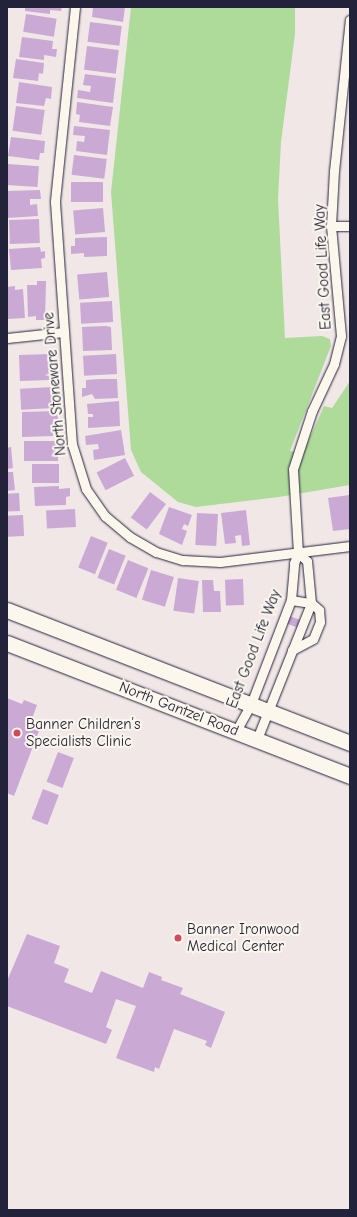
<!DOCTYPE html>
<meta charset="utf-8">
<style>
body{margin:0}
#map{position:relative;width:357px;height:1217px;overflow:hidden;background:#f1e7e7;font-family:"Comic Neue",sans-serif}
div>[style]{position:absolute}
[style*='--x']{left:calc(var(--x)*1px);top:calc(var(--y)*1px);width:calc(var(--w)*1px);rotate:calc(var(--a)*1deg)}
.green>*{inset:0;background:#aedb9a}
.building>*{inset:0;background:#caa9d5;transform-origin:0 0}
.roads{filter:drop-shadow(0 0 1px #22223b) drop-shadow(0 0 1px #22223b)}
.street>*{height:9px;margin:-4.5px;padding:0 4.5px;transform-origin:4.5px;border-radius:4.5px;background:#fbf7ec}
.primary>*{height:15px;margin:-7.5px;padding:0 7.5px;transform-origin:7.5px;border-radius:7.5px;background:#fbf7ec}
.dots>*{width:11px;height:11px;translate:-50% -50%;box-sizing:border-box;border:2px solid #fbf7ec;border-radius:50%}
span{translate:-50% -50%;white-space:nowrap;text-align:center;line-height:1.15;-webkit-text-stroke:4px #fbf7ec;paint-order:stroke}
.street-label{font-size:15px;color:#22223b}
.poi-label{font-size:15px;color:#22223b}
.left{translate:0 -50%;text-align:left}
.frame{position:absolute;inset:0;border:8px solid #22223b;pointer-events:none}
</style>
<div id="map">
<div class="green">
<i style="clip-path:polygon(131px 7px,295px 7px,295px 34px,281px 142px,278px 199px,285px 338px,322px 336px,330px 339px,331px 346px,290px 451px,303px 453px,324px 406px,332px 408px,350px 381px,350px 485px,279px 497px,196px 507px,178px 502px,141px 472px,131px 450px,111px 192px)"></i>
</div>
<div class="building">
<i style="clip-path:polygon(25px 7px,62px 7px,61px 11px,50px 10px,50px 14px,25px 11px)"></i>
<i style="clip-path:polygon(93px 7px,125px 7px,123px 22px,92px 17px)"></i>
<i style="left:26px;top:14px;width:31px;height:18px;rotate:9deg"></i>
<i style="left:90px;top:22px;width:32px;height:20px;rotate:7deg"></i>
<i style="clip-path:polygon(22px 37px,53px 41px,52px 49px,57px 49px,56px 57px,44px 55px,44px 60px,19px 57px)"></i>
<i style="left:87px;top:46px;width:32px;height:24px;rotate:7deg"></i>
<i style="clip-path:polygon(16px 59px,44px 63px,43px 74px,39px 73px,38px 81px,13px 78px)"></i>
<i style="clip-path:polygon(85px 74px,116px 78px,113px 103px,77px 98px,78px 90px,90px 92px,91px 86px,83px 85px)"></i>
<i style="clip-path:polygon(19px 82px,52px 87px,51px 99px,46px 98px,44px 106px,16px 103px)"></i>
<i style="clip-path:polygon(77px 102px,113px 107px,110px 126px,79px 122px,80px 115px,76px 114px)"></i>
<i style="left:16px;top:106px;width:29px;height:25px;rotate:8deg"></i>
<i style="clip-path:polygon(74px 126px,110px 130px,107px 155px,76px 151px,77px 141px,84px 142px,85px 136px,73px 135px)"></i>
<i style="clip-path:polygon(11px 137px,45px 141px,44px 153px,40px 153px,39px 160px,8px 156px)"></i>
<i style="left:74px;top:155px;width:33px;height:20px;rotate:7deg"></i>
<i style="left:8px;top:164px;width:31px;height:21px;rotate:4deg"></i>
<i style="left:71px;top:182px;width:32px;height:20px"></i>
<i style="clip-path:polygon(40px 190px,41px 199px,30px 199px,30px 205px,37px 204px,38px 216px,7px 218px,7px 191px)"></i>
<i style="left:103px;top:208px;width:24px;height:30px;rotate:85deg"></i>
<i style="left:39px;top:219px;width:24px;height:30px;rotate:88deg"></i>
<i style="clip-path:polygon(107px 237px,107px 256px,84px 257px,84px 253px,71px 254px,71px 246px,75px 246px,75px 238px)"></i>
<i style="clip-path:polygon(40px 247px,41px 252px,45px 251px,45px 258px,41px 259px,42px 268px,11px 270px,9px 249px)"></i>
<i style="left:107px;top:272px;width:25px;height:30px;rotate:85deg"></i>
<i style="clip-path:polygon(37px 281px,46px 281px,45px 320px,36px 320px,36px 316px,28px 317px,27px 285px,37px 285px)"></i>
<i style="clip-path:polygon(15px 286px,15px 290px,23px 289px,25px 318px,7px 319px,7px 287px)"></i>
<i style="left:112px;top:301px;width:21px;height:32px;rotate:87deg"></i>
<i style="clip-path:polygon(106px 326px,111px 327px,112px 350px,83px 351px,82px 327px)"></i>
<i style="left:49px;top:354px;width:26px;height:30px;rotate:88deg"></i>
<i style="left:116px;top:354px;width:20px;height:33px;rotate:87deg"></i>
<i style="clip-path:polygon(100px 379px,117px 379px,118px 398px,95px 399px,92px 394px,82px 397px,82px 388px,86px 388px,86px 380px)"></i>
<i style="left:53px;top:387px;width:21px;height:33px;rotate:87deg"></i>
<i style="clip-path:polygon(119px 401px,120px 426px,88px 428px,88px 417px,93px 417px,93px 414px,88px 414px,87px 404px)"></i>
<i style="clip-path:polygon(57px 411px,58px 419px,53px 419px,53px 436px,22px 437px,22px 412px)"></i>
<i style="clip-path:polygon(121px 430px,125px 455px,94px 460px,93px 450px,99px 449px,98px 444px,86px 445px,85px 436px)"></i>
<i style="left:24px;top:441px;width:34px;height:20px"></i>
<i style="clip-path:polygon(11px 447px,13px 468px,7px 469px,7px 448px)"></i>
<i style="left:125px;top:458px;width:20px;height:32px;rotate:63deg"></i>
<i style="left:32px;top:464px;width:27px;height:19px"></i>
<i style="clip-path:polygon(7px 472px,13px 472px,15px 490px,7px 491px)"></i>
<i style="clip-path:polygon(59px 486px,59px 489px,70px 488px,70px 496px,66px 497px,66px 505px,35px 506px,34px 487px)"></i>
<i style="left:150px;top:492px;width:20px;height:32px;rotate:37deg"></i>
<i style="left:19px;top:493px;width:18px;height:12px;rotate:87deg"></i>
<i style="clip-path:polygon(349px 495px,350px 529px,333px 531px,328px 498px)"></i>
<i style="clip-path:polygon(169px 507px,192px 515px,188px 526px,184px 524px,182px 529px,187px 531px,182px 545px,159px 534px)"></i>
<i style="left:75px;top:509px;width:18px;height:29px;rotate:87deg"></i>
<i style="clip-path:polygon(246px 510px,250px 545px,242px 546px,241px 535px,235px 536px,236px 543px,225px 544px,221px 513px)"></i>
<i style="left:197px;top:513px;width:21px;height:32px;rotate:3deg"></i>
<i style="left:23px;top:515px;width:21px;height:16px;rotate:87deg"></i>
<i style="left:91px;top:536px;width:18px;height:34px;rotate:22deg"></i>
<i style="left:109px;top:549px;width:18px;height:31px;rotate:22deg"></i>
<i style="left:128px;top:560px;width:22px;height:32px;rotate:22deg"></i>
<i style="left:151px;top:570px;width:24px;height:31px;rotate:17deg"></i>
<i style="left:178px;top:578px;width:21px;height:33px;rotate:8deg"></i>
<i style="left:243px;top:579px;width:26px;height:18px;rotate:88deg"></i>
<i style="clip-path:polygon(202px 580px,213px 580px,214px 591px,220px 591px,221px 612px,203px 612px)"></i>
<i style="left:289px;top:616px;width:21px;height:8px;rotate:19deg"></i>
<i style="clip-path:polygon(7px 698px,22px 704px,24px 700px,37px 705px,32px 719px,42px 723px,14px 796px,7px 793px)"></i>
<i style="left:58px;top:752px;width:17px;height:32px;rotate:21deg"></i>
<i style="left:43px;top:789px;width:17px;height:32px;rotate:21deg"></i>
<i style="clip-path:polygon(27px 934px,60px 946px,54px 963px,69px 969px,64px 982px,92px 993px,101px 971px,143px 988px,149px 972px,162px 977px,161px 980px,183px 988px,180px 994px,225px 1012px,211px 1048px,205px 1045px,207px 1041px,174px 1029px,159px 1069px,155px 1067px,154px 1072px,116px 1058px,136px 1006px,116px 999px,106px 1027px,112px 1030px,106px 1044px,7px 1006px,7px 981px)"></i>
</div>
<div class="roads">
<div class="street">
<i style="--x:75;--y:7;--w:196;--a:95.9"></i>
<i style="--x:55;--y:202;--w:243;--a:86"></i>
<i style="--x:72;--y:444;--w:47;--a:72.7"></i>
<i style="--x:86;--y:489;--w:33;--a:55"></i>
<i style="--x:105;--y:516;--w:33;--a:40"></i>
<i style="--x:130;--y:537;--w:30;--a:30"></i>
<i style="--x:156;--y:552;--w:28;--a:17"></i>
<i style="--x:183;--y:560;--w:37;--a:3"></i>
<i style="--x:220;--y:562;--w:131;--a:-7"></i>
<i style="--x:331;--y:226;--w:19;--a:0"></i>
<i style="--x:7;--y:338;--w:57;--a:-6"></i>
<i style="--x:291;--y:600;--w:20;--a:9"></i>
<i style="--x:311;--y:603;--w:11;--a:41"></i>
<i style="--x:319;--y:610;--w:12;--a:85"></i>
<i style="--x:320;--y:622;--w:18;--a:112"></i>
<i style="--x:313;--y:639;--w:24;--a:152"></i>
<i style="--x:236;--y:731;--w:31;--a:-61"></i>
<i style="--x:251;--y:704;--w:111;--a:-69"></i>
<i style="--x:291;--y:600;--w:37;--a:-85"></i>
<i style="--x:294;--y:563;--w:11;--a:-68"></i>
<i style="--x:298;--y:553;--w:84;--a:-93.4"></i>
<i style="--x:293;--y:469;--w:61;--a:-71.9"></i>
<i style="--x:312;--y:411;--w:52;--a:-64.9"></i>
<i style="--x:334;--y:364;--w:29;--a:-76"></i>
<i style="--x:341;--y:336;--w:110;--a:-95.2"></i>
<i style="--x:331;--y:226;--w:55;--a:-86.9"></i>
<i style="--x:334;--y:171;--w:152;--a:-84"></i>
<i style="--x:257;--y:739;--w:146;--a:-68.3"></i>
<i style="--x:311;--y:603;--w:42;--a:-95.4"></i>
<i style="--x:307;--y:561;--w:12;--a:-138"></i>
</div>
<div class="primary">
<i style="--x:7;--y:610;--w:368;--a:21.2"></i>
<i style="--x:7;--y:643;--w:368;--a:21.2"></i>
</div>
</div>
<div class="dots">
<i style="left:17px;top:733px;background:#d1495b"></i>
<i style="left:178px;top:938px;background:#d1495b"></i>
</div>
<div class="street-label">
<span style="left:323px;top:267px;rotate:-93deg">East Good Life Way</span>
<span style="left:55px;top:384px;rotate:-95deg">North Stoneware Drive</span>
<span style="left:254px;top:649px;rotate:-69deg">East Good Life Way</span>
<span style="left:179px;top:709px;rotate:21deg">North Gantzel Road</span>
</div>
<div class="poi-label">
<span class="left" style="left:26px;top:733px">Banner Children’s<br>Specialists Clinic</span>
<span class="left" style="left:187px;top:938px">Banner Ironwood<br>Medical Center</span>
</div>
<div class="frame"></div>
</div>
